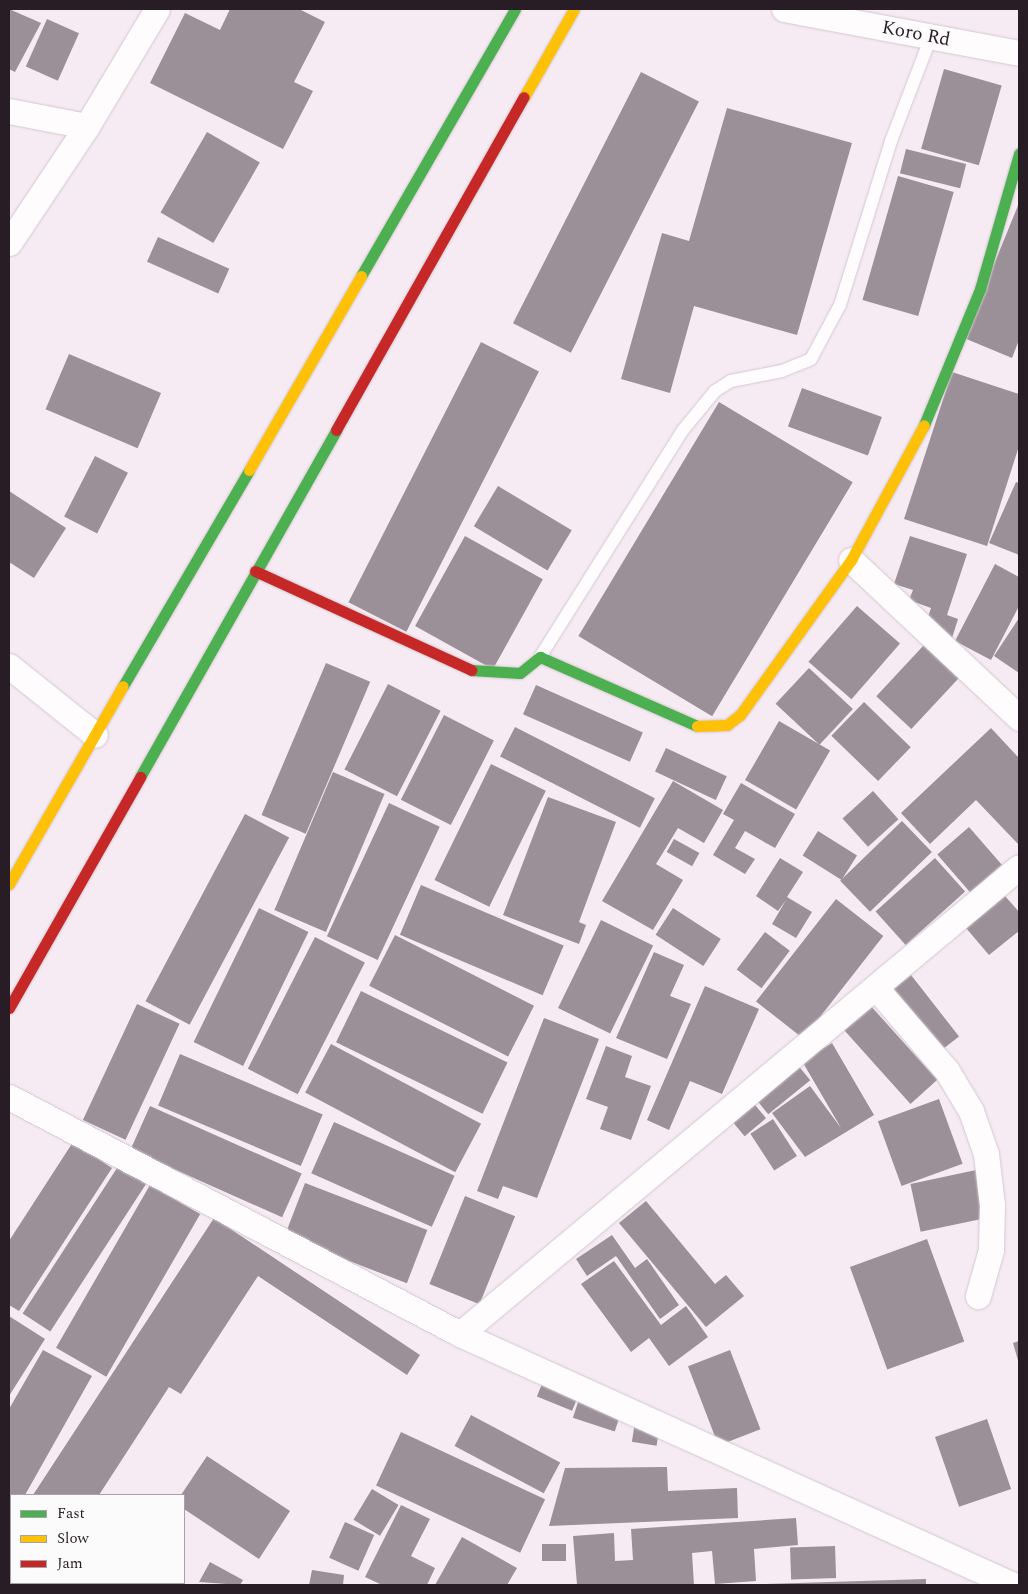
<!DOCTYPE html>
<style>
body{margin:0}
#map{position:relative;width:1028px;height:1594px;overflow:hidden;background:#f6ebf3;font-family:Spectral,serif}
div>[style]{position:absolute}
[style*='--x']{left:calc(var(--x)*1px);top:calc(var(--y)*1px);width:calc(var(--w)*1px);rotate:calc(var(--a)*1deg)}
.building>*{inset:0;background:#9b8f98;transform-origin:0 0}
.roads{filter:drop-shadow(0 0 1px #d3c7cf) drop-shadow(0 0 1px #d3c7cf)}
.lane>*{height:12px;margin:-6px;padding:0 6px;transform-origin:6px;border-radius:6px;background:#fefcfd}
.street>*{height:25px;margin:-12.5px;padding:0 12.5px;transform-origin:12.5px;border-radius:12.5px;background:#fefcfd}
.fast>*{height:11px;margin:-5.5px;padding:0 5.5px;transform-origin:5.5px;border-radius:5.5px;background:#4caf50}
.slow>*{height:11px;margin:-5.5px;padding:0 5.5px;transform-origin:5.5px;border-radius:5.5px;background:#ffc107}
.jam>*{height:11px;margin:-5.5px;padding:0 5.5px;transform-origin:5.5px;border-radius:5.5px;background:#c62828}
span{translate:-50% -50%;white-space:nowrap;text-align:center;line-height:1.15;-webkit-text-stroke:5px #fbfbfb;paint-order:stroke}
.street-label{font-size:19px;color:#281c25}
.frame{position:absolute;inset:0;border:10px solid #281c25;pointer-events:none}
.legend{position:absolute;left:10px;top:1494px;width:175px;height:90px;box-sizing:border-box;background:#fbfbfb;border:1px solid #a7a2a5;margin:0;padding:6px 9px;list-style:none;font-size:15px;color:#281c25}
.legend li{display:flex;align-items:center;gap:10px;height:25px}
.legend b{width:25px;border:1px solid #a7a2a5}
</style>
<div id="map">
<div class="building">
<i style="clip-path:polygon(9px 9px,41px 23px,15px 72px,9px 69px)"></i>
<i style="clip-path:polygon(230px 9px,299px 9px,325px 22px,294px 82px,313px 91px,283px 149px,150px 83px,185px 13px,220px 30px)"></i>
<i style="left:47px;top:19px;width:35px;height:52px;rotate:24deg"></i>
<i style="left:944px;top:69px;width:60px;height:83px;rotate:16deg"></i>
<i style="left:641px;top:72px;width:65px;height:282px;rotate:27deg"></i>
<i style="clip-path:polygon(727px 108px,852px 143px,797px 335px,694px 306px,670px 393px,621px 379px,662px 233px,689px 241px)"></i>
<i style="left:207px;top:132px;width:61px;height:93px;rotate:30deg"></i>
<i style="left:906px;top:149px;width:62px;height:25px;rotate:14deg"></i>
<i style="left:898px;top:176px;width:58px;height:129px;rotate:16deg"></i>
<i style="clip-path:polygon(1019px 203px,1019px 340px,1012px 358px,964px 338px)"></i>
<i style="left:158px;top:237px;width:78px;height:27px;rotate:24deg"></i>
<i style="left:481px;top:342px;width:65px;height:292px;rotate:27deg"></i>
<i style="left:69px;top:354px;width:100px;height:60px;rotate:23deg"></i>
<i style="clip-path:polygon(952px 372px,1019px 394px,1019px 446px,987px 546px,904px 519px)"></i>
<i style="left:802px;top:388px;width:85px;height:41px;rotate:20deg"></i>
<i style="left:719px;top:402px;width:156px;height:273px;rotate:31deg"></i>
<i style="left:95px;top:456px;width:37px;height:68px;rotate:27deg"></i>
<i style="clip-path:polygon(1016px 482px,1019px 483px,1019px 555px,989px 543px)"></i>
<i style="left:498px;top:486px;width:86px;height:47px;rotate:31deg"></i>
<i style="clip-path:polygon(9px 491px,66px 528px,34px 578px,9px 562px)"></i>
<i style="left:465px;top:536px;width:89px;height:103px;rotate:29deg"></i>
<i style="clip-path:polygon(910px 536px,967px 554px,947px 615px,958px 619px,952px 638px,924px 629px,931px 608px,909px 600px,913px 590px,894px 584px)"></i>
<i style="clip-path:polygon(995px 564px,1019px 577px,1019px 606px,991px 660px,955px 641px)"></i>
<i style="left:857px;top:606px;width:57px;height:74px;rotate:41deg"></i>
<i style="clip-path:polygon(1019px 618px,1019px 673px,994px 656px)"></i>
<i style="left:924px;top:645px;width:48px;height:70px;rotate:43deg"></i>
<i style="left:326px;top:663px;width:48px;height:165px;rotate:23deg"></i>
<i style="left:809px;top:668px;width:60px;height:49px;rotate:43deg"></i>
<i style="left:388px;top:684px;width:59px;height:96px;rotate:27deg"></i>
<i style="left:536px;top:685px;width:117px;height:32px;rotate:24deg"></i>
<i style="left:864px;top:702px;width:65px;height:47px;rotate:44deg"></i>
<i style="left:444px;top:715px;width:56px;height:95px;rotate:27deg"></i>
<i style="left:779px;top:721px;width:59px;height:68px;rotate:30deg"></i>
<i style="left:515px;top:727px;width:157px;height:33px;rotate:27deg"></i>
<i style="clip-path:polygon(991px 728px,1019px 758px,1019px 845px,976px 800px,930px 844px,901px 813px)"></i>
<i style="left:666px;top:748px;width:67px;height:26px;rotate:25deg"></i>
<i style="left:491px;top:764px;width:61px;height:129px;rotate:26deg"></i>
<i style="left:333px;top:772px;width:56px;height:150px;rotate:23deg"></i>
<i style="clip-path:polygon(673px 781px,723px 810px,704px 843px,678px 828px,656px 864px,683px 880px,653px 930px,602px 901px)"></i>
<i style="clip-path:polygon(741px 783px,795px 814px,775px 848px,745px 831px,735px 848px,755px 859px,745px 874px,713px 855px,734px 820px,723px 814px)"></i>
<i style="left:873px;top:791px;width:38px;height:41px;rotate:48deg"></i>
<i style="clip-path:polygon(548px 797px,616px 822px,579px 922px,586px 925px,579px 944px,503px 915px)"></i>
<i style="left:389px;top:803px;width:56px;height:147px;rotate:25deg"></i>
<i style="left:245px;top:814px;width:50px;height:212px;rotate:28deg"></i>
<i style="left:902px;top:821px;width:43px;height:86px;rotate:46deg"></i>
<i style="left:969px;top:827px;width:50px;height:42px;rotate:49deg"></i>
<i style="left:818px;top:831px;width:46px;height:29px;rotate:32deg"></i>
<i style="left:674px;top:839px;width:29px;height:15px;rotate:29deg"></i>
<i style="clip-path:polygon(780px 858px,803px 872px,787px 897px,812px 912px,796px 938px,772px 924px,786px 900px,778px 911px,756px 896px)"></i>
<i style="left:935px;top:858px;width:45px;height:80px;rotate:48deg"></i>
<i style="left:421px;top:885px;width:155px;height:54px;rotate:23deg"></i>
<i style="clip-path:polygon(1005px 896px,1019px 912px,1019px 931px,989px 955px,966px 928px)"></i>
<i style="left:836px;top:899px;width:60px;height:130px;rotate:38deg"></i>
<i style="left:259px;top:908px;width:55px;height:149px;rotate:26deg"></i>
<i style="left:673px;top:908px;width:57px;height:32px;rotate:33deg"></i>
<i style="left:601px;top:920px;width:58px;height:98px;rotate:26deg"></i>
<i style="left:765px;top:932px;width:31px;height:47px;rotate:37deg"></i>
<i style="left:395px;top:935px;width:156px;height:57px;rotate:27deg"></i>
<i style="left:315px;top:937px;width:56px;height:148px;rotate:27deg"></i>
<i style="clip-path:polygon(654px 952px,684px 965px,670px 996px,691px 1004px,667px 1059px,616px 1038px)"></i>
<i style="left:911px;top:975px;width:78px;height:29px;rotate:52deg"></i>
<i style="clip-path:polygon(705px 986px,759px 1009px,722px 1094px,690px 1081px,669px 1130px,647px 1120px)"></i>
<i style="left:361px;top:991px;width:163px;height:57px;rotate:26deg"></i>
<i style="left:137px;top:1004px;width:47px;height:128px;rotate:25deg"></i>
<i style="left:869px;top:1004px;width:102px;height:36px;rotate:48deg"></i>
<i style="clip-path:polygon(544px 1018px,599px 1039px,537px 1198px,503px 1186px,498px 1199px,477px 1191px)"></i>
<i style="clip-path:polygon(832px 1043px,874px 1115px,805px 1157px,772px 1113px,810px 1086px,841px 1128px,802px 1061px)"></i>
<i style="left:331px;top:1044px;width:170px;height:55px;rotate:28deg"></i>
<i style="clip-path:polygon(606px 1046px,632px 1056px,625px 1077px,651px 1086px,631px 1140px,600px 1129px,608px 1107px,586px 1099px)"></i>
<i style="left:180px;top:1054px;width:155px;height:56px;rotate:23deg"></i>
<i style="left:797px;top:1064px;width:21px;height:54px;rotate:51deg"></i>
<i style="left:750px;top:1099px;width:25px;height:28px;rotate:50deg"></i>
<i style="left:939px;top:1099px;width:69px;height:65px;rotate:70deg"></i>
<i style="left:150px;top:1106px;width:166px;height:48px;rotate:24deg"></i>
<i style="left:773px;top:1119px;width:44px;height:27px;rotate:57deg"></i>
<i style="left:334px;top:1122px;width:132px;height:56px;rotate:24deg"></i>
<i style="clip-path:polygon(73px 1142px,112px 1168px,19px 1311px,9px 1305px,9px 1241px)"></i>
<i style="left:119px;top:1165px;width:33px;height:177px;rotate:33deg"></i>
<i style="left:976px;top:1170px;width:49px;height:67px;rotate:78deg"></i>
<i style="left:305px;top:1183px;width:131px;height:57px;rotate:21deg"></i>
<i style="left:150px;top:1185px;width:58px;height:188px;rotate:30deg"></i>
<i style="left:465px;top:1196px;width:54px;height:95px;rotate:22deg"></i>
<i style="clip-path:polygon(646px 1201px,715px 1284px,726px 1275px,744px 1296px,706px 1327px,619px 1223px)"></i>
<i style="clip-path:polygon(214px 1218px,420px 1355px,407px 1375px,258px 1276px,181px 1394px,169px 1387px,99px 1495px,33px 1495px)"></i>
<i style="clip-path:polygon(612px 1235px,635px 1268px,647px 1259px,679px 1305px,660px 1319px,616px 1256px,587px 1276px,576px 1259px)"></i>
<i style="left:927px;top:1239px;width:109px;height:82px;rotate:70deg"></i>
<i style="clip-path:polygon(614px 1261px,661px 1325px,686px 1306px,708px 1337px,669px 1366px,649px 1338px,631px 1352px,581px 1284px)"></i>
<i style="clip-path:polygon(9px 1316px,45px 1339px,9px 1396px)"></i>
<i style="clip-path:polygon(1019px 1341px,1019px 1364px,1013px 1343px)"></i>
<i style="clip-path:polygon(43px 1350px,92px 1376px,25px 1495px,11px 1495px,9px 1524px,9px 1409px)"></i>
<i style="left:730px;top:1350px;width:85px;height:45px;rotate:69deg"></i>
<i style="left:544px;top:1379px;width:38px;height:19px;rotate:22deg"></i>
<i style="left:580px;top:1396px;width:44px;height:23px;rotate:18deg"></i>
<i style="left:471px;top:1415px;width:101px;height:35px;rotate:28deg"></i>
<i style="left:987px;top:1419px;width:74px;height:55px;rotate:71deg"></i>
<i style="left:635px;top:1422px;width:25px;height:20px;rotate:9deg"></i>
<i style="left:401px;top:1432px;width:159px;height:59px;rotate:25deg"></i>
<i style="clip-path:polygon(207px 1456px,290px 1511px,259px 1559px,184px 1509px,181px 1495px)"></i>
<i style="clip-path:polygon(667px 1467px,668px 1491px,737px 1488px,738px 1518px,549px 1526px,565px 1468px)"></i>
<i style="left:372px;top:1489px;width:31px;height:36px;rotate:31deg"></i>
<i style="clip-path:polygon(401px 1505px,430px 1519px,411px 1556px,435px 1568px,427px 1585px,382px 1585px,365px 1577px)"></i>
<i style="clip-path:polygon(796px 1518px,798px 1545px,754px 1549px,756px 1581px,715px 1584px,712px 1551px,692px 1553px,694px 1585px,577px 1585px,573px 1536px,614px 1533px,615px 1561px,633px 1560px,631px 1529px)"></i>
<i style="left:345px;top:1522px;width:32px;height:39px;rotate:24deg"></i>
<i style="clip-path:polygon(11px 1528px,11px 1571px,9px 1569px)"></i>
<i style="clip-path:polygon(462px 1537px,517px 1568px,507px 1585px,435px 1585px)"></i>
<i style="left:542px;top:1544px;width:24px;height:17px"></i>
<i style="left:835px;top:1546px;width:32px;height:45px;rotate:88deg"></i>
<i style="clip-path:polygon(210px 1562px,243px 1580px,240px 1585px,199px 1582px)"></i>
<i style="clip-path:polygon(312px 1570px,344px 1575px,343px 1585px,309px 1585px)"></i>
<i style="clip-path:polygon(926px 1579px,926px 1585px,765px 1585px,765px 1584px)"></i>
<i style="left:100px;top:1583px;width:78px;height:3px"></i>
</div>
<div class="roads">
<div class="lane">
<i style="--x:540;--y:657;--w:268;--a:-57.8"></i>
<i style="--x:683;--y:430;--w:50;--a:-50.6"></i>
<i style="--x:715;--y:391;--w:19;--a:-32"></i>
<i style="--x:731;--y:381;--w:52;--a:-11.1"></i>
<i style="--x:782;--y:371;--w:31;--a:-22"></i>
<i style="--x:811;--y:359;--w:61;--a:-61.8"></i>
<i style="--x:840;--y:305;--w:172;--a:-72.7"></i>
<i style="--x:891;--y:141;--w:111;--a:-69"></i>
</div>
<div class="street">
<i style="--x:784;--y:9;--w:239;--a:10.6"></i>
<i style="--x:9;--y:111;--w:79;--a:10.9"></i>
<i style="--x:9;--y:243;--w:141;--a:-56.3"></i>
<i style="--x:87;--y:126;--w:136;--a:-59.1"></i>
<i style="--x:851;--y:560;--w:231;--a:43.2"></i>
<i style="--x:9;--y:666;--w:110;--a:38.7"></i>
<i style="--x:877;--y:989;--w:108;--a:49.5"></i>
<i style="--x:947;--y:1071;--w:47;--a:59"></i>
<i style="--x:971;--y:1111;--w:46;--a:70.8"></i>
<i style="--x:986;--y:1154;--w:51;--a:83.3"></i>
<i style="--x:992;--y:1205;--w:45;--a:91.3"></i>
<i style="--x:991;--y:1250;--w:48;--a:105.8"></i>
<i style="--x:9;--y:1097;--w:509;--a:27.72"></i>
<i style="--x:460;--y:1334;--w:607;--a:24.41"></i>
<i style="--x:460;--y:1334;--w:728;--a:-39.88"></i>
</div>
<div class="fast">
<i style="--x:361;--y:276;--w:308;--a:-60"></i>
<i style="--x:924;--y:425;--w:147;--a:-67.6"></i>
<i style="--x:980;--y:289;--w:141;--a:-73.9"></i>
<i style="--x:471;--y:670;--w:49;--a:3.5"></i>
<i style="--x:520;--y:673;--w:26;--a:-39"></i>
<i style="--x:540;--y:657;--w:171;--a:23.7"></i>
<i style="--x:123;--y:686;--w:250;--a:-59.7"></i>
<i style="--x:140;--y:777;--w:399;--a:-60.5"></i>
</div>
<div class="slow">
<i style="--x:524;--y:97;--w:101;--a:-60.4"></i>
<i style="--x:249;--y:470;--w:224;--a:-60"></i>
<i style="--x:697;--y:726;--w:30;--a:-2"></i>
<i style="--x:727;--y:725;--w:16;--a:-38"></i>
<i style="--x:740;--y:715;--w:191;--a:-54.4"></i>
<i style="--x:851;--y:560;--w:153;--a:-61.6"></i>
<i style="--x:9;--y:884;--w:228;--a:-60.1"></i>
</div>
<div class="jam">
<i style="--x:336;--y:430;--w:382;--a:-60.6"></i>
<i style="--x:255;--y:571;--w:238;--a:24.6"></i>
<i style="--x:9;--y:1008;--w:266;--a:-60.4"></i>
</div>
</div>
<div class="street-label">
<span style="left:916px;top:34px;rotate:11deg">Koro Rd</span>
</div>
<div class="frame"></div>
<ul class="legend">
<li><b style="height:6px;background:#4caf50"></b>Fast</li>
<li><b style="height:6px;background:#ffc107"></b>Slow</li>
<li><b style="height:6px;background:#c62828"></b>Jam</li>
</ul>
</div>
